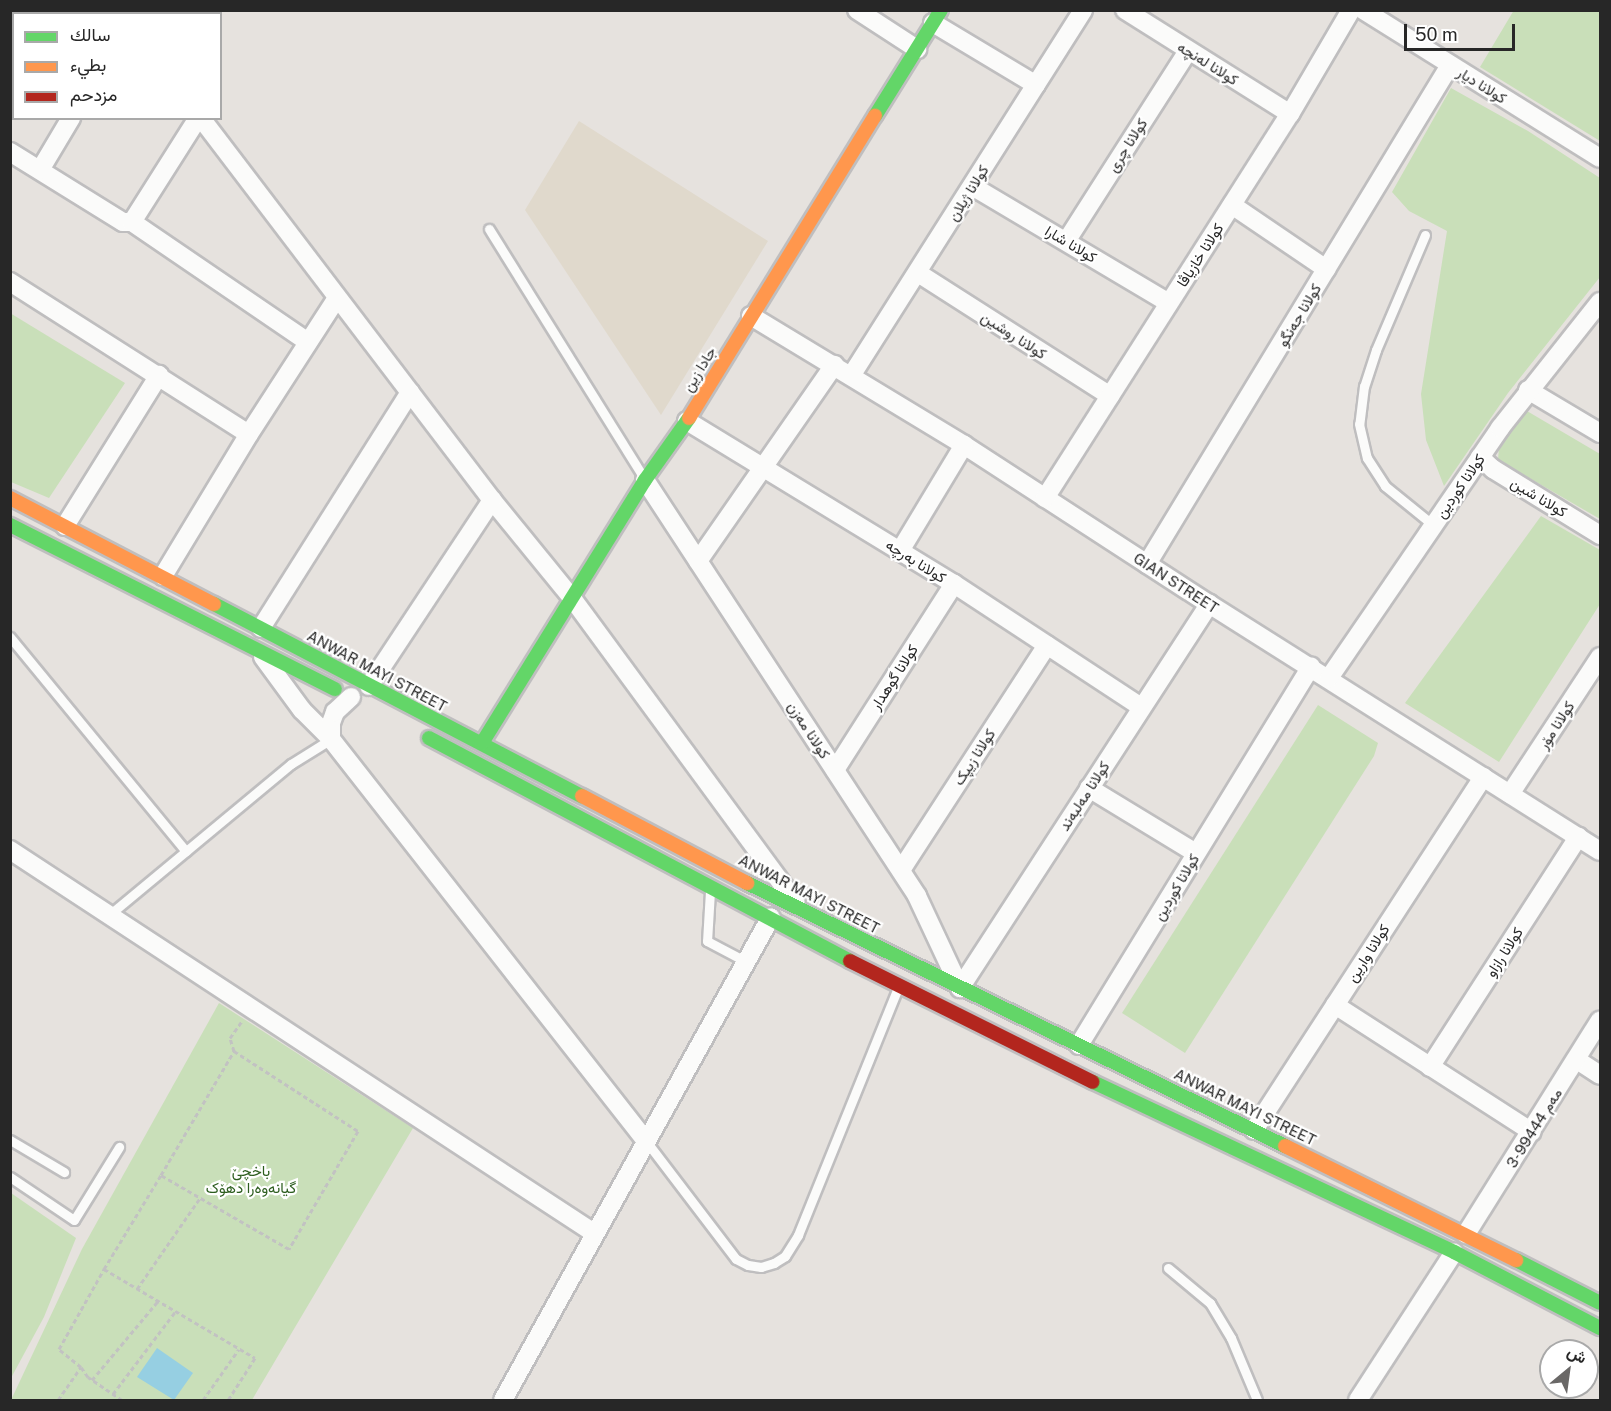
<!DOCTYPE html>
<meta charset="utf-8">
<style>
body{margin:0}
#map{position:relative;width:1611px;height:1411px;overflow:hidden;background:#e6e2de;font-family:"Public Sans",Vazirmatn,sans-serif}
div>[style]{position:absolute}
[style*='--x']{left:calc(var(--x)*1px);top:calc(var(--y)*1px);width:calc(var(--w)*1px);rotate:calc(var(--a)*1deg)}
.education>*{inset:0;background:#e0d9cc}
.green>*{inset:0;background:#c9dfb9}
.water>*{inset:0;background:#96cfe2}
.path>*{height:3px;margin-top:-1.5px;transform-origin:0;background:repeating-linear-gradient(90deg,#c2c2c2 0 4.5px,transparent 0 7.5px)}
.roads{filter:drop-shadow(2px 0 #bfbebf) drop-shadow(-2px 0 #bfbebf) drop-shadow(0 2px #bfbebf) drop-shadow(0 -2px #bfbebf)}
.lane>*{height:9px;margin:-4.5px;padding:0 4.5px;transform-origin:4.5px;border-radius:4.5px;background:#fbfbfa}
.street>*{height:18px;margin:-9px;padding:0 9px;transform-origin:9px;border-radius:9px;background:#fbfbfa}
.fast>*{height:14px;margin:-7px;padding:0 7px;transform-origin:7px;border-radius:7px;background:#63d668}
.slow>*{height:14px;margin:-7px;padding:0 7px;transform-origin:7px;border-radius:7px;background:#ff974d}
.jam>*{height:14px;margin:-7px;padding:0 7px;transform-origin:7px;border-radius:7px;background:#b3261e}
span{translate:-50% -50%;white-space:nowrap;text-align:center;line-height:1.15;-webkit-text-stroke:4.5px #fff;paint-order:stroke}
.street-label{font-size:15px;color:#272727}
.park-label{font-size:15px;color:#2c5d1e}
.frame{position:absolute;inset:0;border:12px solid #272727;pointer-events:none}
.legend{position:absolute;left:12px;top:12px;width:210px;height:108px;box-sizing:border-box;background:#fff;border:2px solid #a9a9a9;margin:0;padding:8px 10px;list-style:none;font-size:18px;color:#272727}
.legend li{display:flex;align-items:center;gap:12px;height:30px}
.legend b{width:30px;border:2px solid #a9a9a9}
.north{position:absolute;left:1539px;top:1339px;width:60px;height:60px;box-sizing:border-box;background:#fff;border:2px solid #a9a9a9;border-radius:50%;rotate:29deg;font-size:16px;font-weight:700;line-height:24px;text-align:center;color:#272727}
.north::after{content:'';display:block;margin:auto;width:21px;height:27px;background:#6a6867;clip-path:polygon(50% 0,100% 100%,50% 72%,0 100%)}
.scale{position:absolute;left:1404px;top:24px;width:111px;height:27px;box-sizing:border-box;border:3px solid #272727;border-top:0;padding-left:8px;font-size:18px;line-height:21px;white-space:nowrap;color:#272727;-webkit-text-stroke:4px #fff;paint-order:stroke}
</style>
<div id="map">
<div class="education">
<i style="clip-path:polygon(579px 121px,768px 241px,661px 415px,525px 210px)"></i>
</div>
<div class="green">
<i style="clip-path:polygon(1514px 10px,1600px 11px,1600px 141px,1480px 67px)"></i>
<i style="clip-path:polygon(1451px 88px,1528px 131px,1600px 178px,1600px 277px,1508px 393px,1444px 486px,1426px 440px,1421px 394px,1447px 231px,1409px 211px,1392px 192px)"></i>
<i style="clip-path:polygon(10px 313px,125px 383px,49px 498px,11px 482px)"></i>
<i style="clip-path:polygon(1522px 408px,1600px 454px,1600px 519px,1498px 460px,1499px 447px)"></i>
<i style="clip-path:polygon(1541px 516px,1600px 550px,1600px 604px,1499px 762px,1405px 703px)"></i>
<i style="clip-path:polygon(1318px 705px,1378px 743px,1374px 756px,1185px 1053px,1122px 1013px)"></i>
<i style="clip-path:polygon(219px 1003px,413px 1128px,252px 1400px,11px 1400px,82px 1249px)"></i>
<i style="clip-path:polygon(11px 1193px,76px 1238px,44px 1317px,11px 1378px)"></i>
</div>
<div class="water">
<i style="clip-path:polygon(157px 1348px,193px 1373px,174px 1400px,137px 1377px)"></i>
</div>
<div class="path">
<i style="--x:234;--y:1051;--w:148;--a:32.8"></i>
<i style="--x:358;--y:1131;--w:137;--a:120.3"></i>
<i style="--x:289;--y:1249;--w:148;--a:-150"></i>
<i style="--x:161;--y:1175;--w:144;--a:-59.5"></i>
<i style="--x:234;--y:1051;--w:14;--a:-107"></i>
<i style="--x:230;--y:1038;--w:21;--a:-55"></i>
<i style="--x:104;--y:1269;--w:110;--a:-58.8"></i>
<i style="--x:137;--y:1289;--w:111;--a:-55.3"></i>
<i style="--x:92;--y:1380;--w:103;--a:-50.1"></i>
<i style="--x:113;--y:1394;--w:103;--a:-52.9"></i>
<i style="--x:58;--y:1400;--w:40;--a:-55.1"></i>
<i style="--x:122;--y:1400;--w:41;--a:-145.9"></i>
<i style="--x:88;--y:1377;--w:12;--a:-125"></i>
<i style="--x:81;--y:1367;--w:28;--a:-141"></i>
<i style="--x:59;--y:1349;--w:92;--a:-60.6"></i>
<i style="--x:104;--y:1269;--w:175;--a:30.5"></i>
<i style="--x:255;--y:1358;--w:50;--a:122.7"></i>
<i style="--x:203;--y:1400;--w:62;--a:-54.8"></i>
</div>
<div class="roads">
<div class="lane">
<i style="--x:489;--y:229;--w:293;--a:58.1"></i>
<i style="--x:1425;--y:235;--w:125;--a:113.1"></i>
<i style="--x:1376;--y:350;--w:38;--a:108"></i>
<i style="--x:1364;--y:386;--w:38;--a:97"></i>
<i style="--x:1359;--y:424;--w:35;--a:77"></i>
<i style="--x:1367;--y:458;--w:33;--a:57"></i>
<i style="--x:1385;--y:486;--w:62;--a:39.1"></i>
<i style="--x:10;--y:637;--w:277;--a:50.6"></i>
<i style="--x:710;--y:891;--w:50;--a:93.4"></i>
<i style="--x:707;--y:941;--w:45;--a:27.7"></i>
<i style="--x:109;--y:915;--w:236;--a:-39.7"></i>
<i style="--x:291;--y:764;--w:47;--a:-32"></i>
<i style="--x:10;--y:1140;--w:63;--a:30.7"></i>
<i style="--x:646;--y:1141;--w:148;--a:52.7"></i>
<i style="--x:736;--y:1259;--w:13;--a:27"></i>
<i style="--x:748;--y:1265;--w:13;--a:9"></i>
<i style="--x:761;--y:1267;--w:14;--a:-17"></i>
<i style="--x:774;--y:1263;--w:13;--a:-32"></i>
<i style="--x:785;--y:1256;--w:25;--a:-58"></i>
<i style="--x:798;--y:1235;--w:266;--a:-68"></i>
<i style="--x:10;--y:1177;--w:77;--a:33.9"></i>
<i style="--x:74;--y:1220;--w:86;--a:-58.3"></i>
<i style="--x:1168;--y:1268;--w:55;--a:39.8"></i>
<i style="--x:1210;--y:1303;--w:41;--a:59"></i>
<i style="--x:1231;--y:1338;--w:67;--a:67.2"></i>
</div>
<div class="street">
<i style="--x:118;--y:10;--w:5;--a:53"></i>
<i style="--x:857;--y:10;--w:72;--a:33"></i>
<i style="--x:1125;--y:10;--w:195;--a:32.2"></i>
<i style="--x:1363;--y:10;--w:279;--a:32"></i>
<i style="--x:138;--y:14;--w:5;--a:-53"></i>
<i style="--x:10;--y:16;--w:4;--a:27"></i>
<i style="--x:933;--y:23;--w:120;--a:31"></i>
<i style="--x:201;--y:118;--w:480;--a:52.7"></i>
<i style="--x:492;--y:500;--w:127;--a:50.8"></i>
<i style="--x:572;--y:598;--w:378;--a:53.7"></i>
<i style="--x:10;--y:152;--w:133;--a:31.8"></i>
<i style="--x:123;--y:222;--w:9;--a:0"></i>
<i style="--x:132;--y:222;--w:213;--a:34.3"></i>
<i style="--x:40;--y:170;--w:61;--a:-59.2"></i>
<i style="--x:972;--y:186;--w:229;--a:30.7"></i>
<i style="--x:1232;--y:205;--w:114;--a:34.2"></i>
<i style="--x:132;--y:222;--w:123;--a:-57.6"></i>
<i style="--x:1067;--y:240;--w:224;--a:-57.4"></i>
<i style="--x:918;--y:273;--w:228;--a:32.6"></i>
<i style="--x:10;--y:282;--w:283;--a:32.5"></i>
<i style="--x:751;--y:316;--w:249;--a:31.2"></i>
<i style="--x:964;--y:445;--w:292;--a:33"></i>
<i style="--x:1209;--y:604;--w:462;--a:32.3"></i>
<i style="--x:851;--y:376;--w:433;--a:-57.6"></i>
<i style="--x:1528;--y:390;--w:84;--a:30.8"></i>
<i style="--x:687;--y:421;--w:313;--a:31.4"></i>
<i style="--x:954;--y:584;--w:224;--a:33.3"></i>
<i style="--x:1480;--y:457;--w:18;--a:43"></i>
<i style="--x:1493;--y:469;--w:126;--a:31.7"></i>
<i style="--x:645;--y:480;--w:497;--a:56.8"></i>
<i style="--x:917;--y:896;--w:102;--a:64.9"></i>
<i style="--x:1045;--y:498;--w:456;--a:-57.5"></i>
<i style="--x:1290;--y:114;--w:121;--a:-59.6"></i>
<i style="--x:65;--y:526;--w:178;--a:-58.1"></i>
<i style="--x:900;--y:551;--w:124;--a:-58.9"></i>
<i style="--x:698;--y:561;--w:239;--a:-55.2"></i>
<i style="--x:1147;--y:564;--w:584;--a:-58.73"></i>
<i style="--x:163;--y:576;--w:166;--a:-58.8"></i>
<i style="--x:249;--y:434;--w:162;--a:-57.1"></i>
<i style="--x:261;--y:628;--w:279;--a:-57.7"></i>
<i style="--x:263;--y:657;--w:66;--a:53.7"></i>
<i style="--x:302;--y:710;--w:41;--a:45"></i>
<i style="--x:331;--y:739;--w:511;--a:51.92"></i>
<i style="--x:1329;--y:678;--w:303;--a:-55.6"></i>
<i style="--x:1500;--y:428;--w:161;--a:-51.6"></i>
<i style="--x:369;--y:686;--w:223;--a:-56.5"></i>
<i style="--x:331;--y:739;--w:16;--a:-90"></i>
<i style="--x:331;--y:723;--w:12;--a:-70"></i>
<i style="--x:335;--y:712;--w:22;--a:-43"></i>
<i style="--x:835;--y:770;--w:221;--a:-57.4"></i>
<i style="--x:1089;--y:788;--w:125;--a:31.3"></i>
<i style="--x:1510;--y:794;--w:164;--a:-56.7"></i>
<i style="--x:10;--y:850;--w:698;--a:33.26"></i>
<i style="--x:901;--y:870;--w:268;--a:-57"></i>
<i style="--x:960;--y:988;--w:458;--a:-57"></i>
<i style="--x:1335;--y:1005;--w:234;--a:32.8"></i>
<i style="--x:1079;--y:1045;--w:444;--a:-58.5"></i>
<i style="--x:1577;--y:1060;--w:27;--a:33"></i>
<i style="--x:1430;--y:1067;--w:274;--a:-57.2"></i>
<i style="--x:1254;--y:1130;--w:421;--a:-57"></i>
<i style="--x:1466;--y:1234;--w:252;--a:-57.9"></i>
<i style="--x:503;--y:1400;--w:552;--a:-60.98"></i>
<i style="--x:1358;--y:1400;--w:176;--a:-57"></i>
</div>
<div class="fast">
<i style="--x:875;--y:116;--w:125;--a:-58.1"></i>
<i style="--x:10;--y:525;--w:364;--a:26.8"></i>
<i style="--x:214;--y:604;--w:415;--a:27.6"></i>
<i style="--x:429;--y:738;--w:476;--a:27.9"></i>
<i style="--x:482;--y:743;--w:309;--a:-58.2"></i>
<i style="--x:645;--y:480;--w:76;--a:-54.6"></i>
<i style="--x:747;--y:883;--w:599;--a:26.05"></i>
<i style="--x:1093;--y:1082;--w:399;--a:25.2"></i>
<i style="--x:1454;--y:1252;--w:165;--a:27.5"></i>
<i style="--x:1516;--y:1260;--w:94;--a:27.1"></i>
</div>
<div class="slow">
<i style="--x:689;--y:418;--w:355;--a:-58.4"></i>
<i style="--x:10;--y:498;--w:230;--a:27.5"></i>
<i style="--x:582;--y:796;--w:187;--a:27.8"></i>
<i style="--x:1285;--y:1146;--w:258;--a:26.3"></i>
</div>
<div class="jam">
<i style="--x:850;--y:961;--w:271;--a:26.5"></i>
</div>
</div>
<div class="street-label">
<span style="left:1208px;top:63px;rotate:32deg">کولانا لەنچە</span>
<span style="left:1482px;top:85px;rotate:32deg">کولانا دیار</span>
<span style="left:1127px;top:145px;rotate:-57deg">کولانا چری</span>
<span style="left:968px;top:193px;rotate:-58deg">کولانا ژیلان</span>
<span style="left:1071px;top:244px;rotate:31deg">کولانا شارا</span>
<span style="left:1200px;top:255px;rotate:-57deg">کولانا خازیاڤا</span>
<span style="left:1299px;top:315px;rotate:-59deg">کولانا جەنگو</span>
<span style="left:1014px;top:335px;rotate:33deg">کولانا روشین</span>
<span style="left:699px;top:369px;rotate:-58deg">جادا زین</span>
<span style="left:1460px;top:486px;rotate:-55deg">کولانا کوردین</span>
<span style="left:1539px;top:497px;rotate:31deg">کولانا شین</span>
<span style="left:916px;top:561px;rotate:32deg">کولانا بەرچە</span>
<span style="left:1176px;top:583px;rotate:33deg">GIAN STREET</span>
<span style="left:377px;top:671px;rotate:28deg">ANWAR MAYI STREET</span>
<span style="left:894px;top:677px;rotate:-57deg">کولانا گوهدار</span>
<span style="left:1556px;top:725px;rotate:-57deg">کولانا مۆر</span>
<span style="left:809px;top:730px;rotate:57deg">کولانا مەزن</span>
<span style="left:974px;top:757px;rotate:-57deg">کولانا زیپک</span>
<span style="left:1084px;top:796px;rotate:-57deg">کولانا مەلبەند</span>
<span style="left:1176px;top:887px;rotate:-59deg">کولانا کوردین</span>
<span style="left:809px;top:894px;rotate:27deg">ANWAR MAYI STREET</span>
<span style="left:1504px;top:952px;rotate:-57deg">کولانا رازاو</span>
<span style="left:1368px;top:953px;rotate:-57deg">کولانا وارین</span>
<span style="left:1245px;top:1107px;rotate:26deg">ANWAR MAYI STREET</span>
<span style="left:1534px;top:1128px;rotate:-58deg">مەم 99444-3</span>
</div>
<div class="park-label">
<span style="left:251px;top:1179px">باخچێ<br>گیانه‌وه‌را دهۆک</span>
</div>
<div class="frame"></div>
<ul class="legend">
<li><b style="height:8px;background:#63d668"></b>سالك</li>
<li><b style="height:8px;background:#ff974d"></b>بطيء</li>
<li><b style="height:8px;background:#b3261e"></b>مزدحم</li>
</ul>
<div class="north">ش</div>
<div class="scale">50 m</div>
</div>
